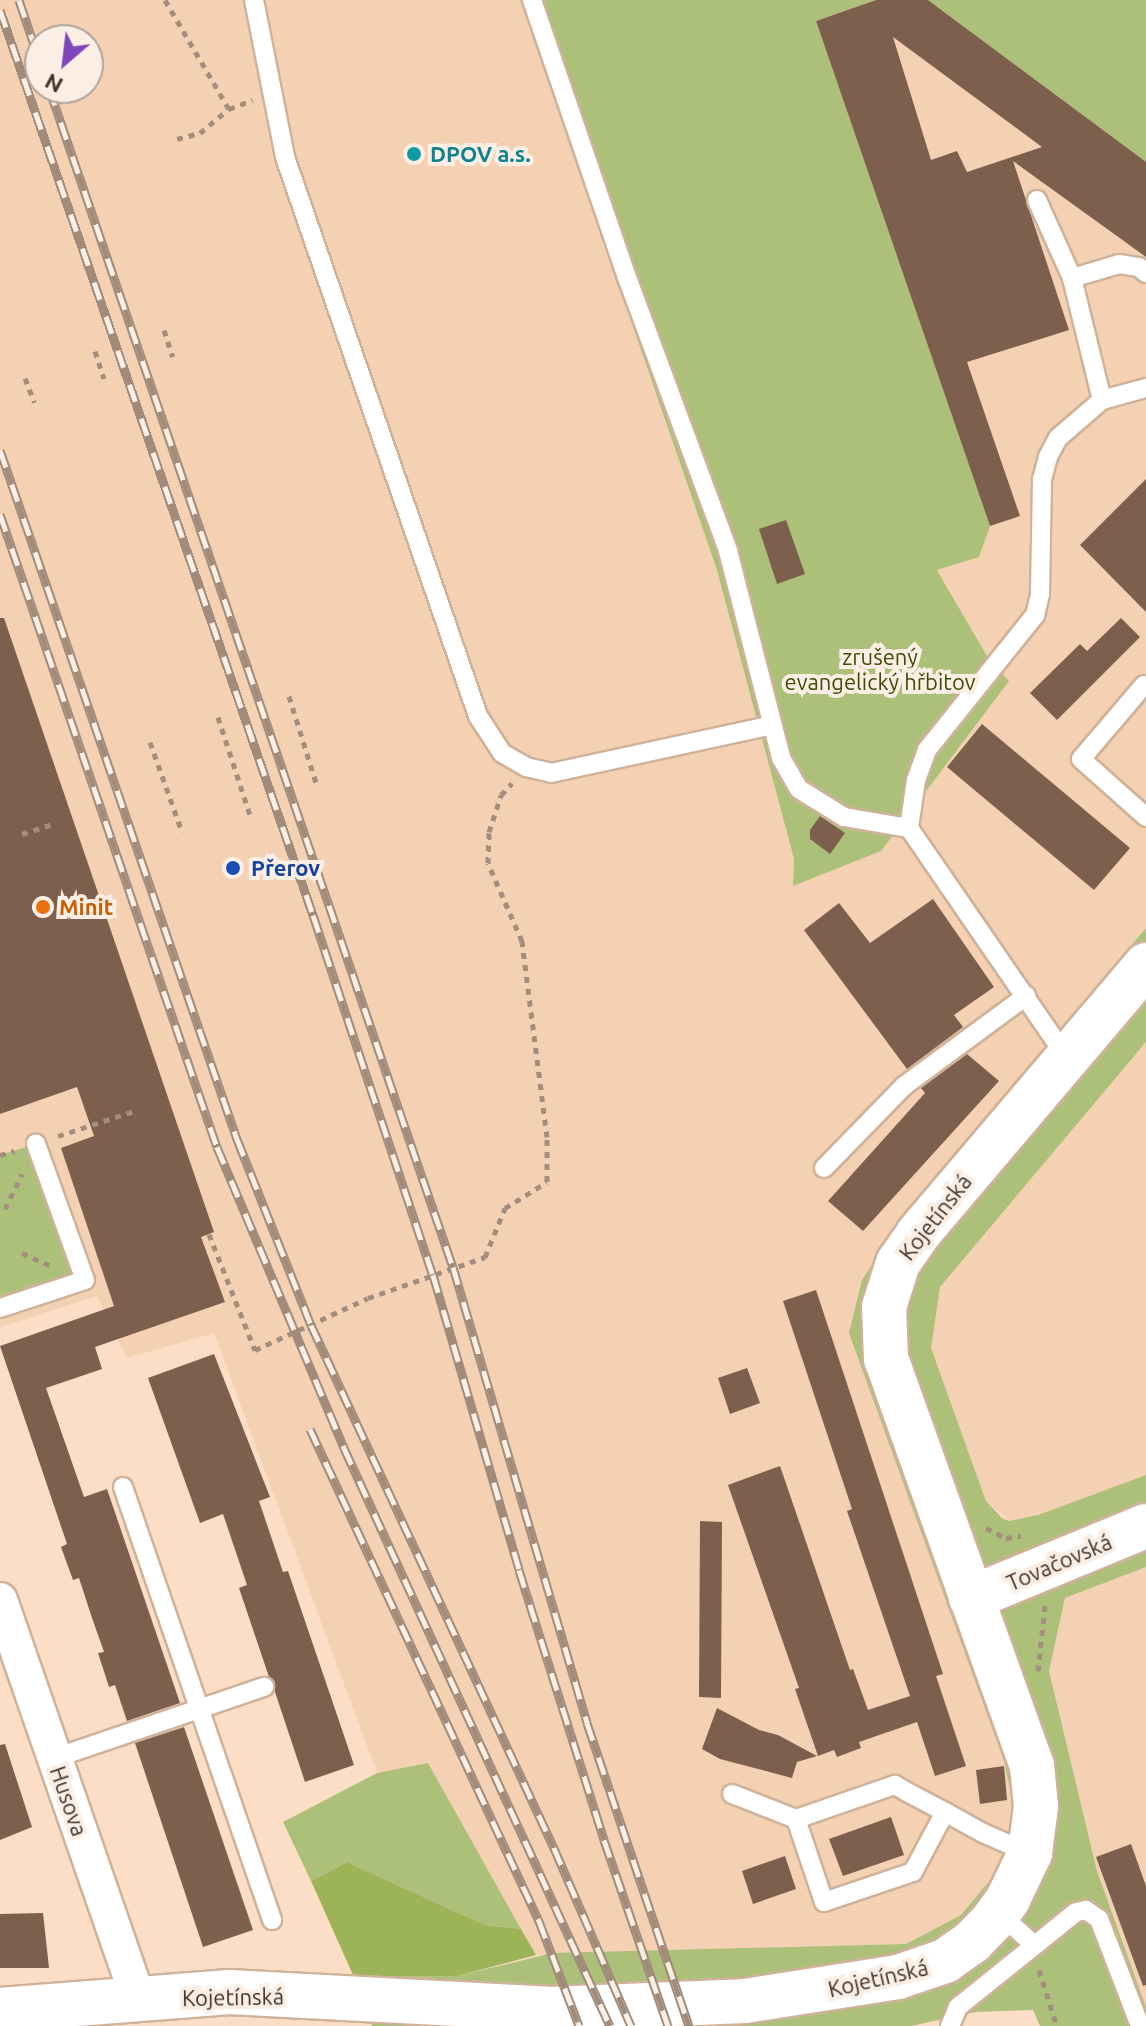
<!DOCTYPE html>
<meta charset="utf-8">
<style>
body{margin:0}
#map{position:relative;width:1146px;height:2026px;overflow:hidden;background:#fcdec6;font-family:Ubuntu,sans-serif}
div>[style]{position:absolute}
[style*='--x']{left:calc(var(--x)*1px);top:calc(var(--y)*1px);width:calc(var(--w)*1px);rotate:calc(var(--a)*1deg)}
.built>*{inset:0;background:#f5d1b3}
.green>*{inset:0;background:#acc07a}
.forest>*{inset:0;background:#9cb357}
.building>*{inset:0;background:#7d5f4e}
.path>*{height:5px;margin-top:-2.5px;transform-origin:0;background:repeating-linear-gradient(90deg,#a38e7d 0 6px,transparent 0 12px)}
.roads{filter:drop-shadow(2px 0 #cfb29a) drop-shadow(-2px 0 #cfb29a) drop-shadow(0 2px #cfb29a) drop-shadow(0 -2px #cfb29a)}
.service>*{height:18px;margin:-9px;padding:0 9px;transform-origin:9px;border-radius:9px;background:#fff}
.minor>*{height:34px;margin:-17px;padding:0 17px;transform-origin:17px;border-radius:17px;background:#fff}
.secondary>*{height:44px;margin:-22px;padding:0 22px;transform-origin:22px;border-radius:22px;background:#fff}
.rail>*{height:9px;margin-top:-4.5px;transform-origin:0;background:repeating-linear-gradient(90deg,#fbefe5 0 18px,#a18c7b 0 36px);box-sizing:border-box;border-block:2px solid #a18c7b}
.dots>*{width:22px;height:22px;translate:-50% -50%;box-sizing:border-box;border:4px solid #fbefe5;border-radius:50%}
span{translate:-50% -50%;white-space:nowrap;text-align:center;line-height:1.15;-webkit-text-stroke:8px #fbefe5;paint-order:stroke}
.culture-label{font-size:22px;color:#0d838f;font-weight:700}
.left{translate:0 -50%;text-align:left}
.park-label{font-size:22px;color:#3e4c04}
.transit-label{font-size:22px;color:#164399;font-weight:700}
.food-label{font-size:22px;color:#c56008;font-weight:700}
.street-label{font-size:22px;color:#3f332a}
.north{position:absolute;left:24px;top:24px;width:80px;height:80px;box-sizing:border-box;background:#fbefe5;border:2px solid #b0a49a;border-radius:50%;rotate:208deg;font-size:22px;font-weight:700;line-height:32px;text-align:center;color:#3f332a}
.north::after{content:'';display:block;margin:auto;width:28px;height:36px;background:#7f45bb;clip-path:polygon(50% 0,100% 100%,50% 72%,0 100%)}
</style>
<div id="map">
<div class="built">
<i style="clip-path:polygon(evenodd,0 0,520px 0,717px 570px,794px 859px,793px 885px,881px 850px,931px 780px,991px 663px,937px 569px,816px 21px,876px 0,1146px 163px,1146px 928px,907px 1209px,862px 1280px,1004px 1761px,1017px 1823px,1001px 1867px,961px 1915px,906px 1944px,536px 1955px,428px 1763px,377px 1773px,214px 1333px,127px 1358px,97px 1296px,0 1327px,0 0,40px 40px,88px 40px,88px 88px,40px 88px,40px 40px)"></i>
<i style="clip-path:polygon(1146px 1042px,1146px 1475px,1038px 1515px,1009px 1521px,986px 1501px,931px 1348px,939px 1287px)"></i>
<i style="clip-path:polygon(1146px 1567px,1146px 2007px,1097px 1871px,1049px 1671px,1065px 1598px)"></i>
</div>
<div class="green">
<i style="clip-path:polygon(520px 0,876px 0,816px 21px,990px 526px,979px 557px,937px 570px,991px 663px,1009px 681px,881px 851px,793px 886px,794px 859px,717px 570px)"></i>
<i style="clip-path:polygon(928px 0,1146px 0,1146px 163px)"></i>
<i style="clip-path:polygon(1146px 928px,1146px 1042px,940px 1287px,931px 1348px,986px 1501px,1002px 1518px,1009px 1521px,1038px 1515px,1146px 1475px,1146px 1567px,1065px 1598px,1049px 1671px,1097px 1871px,1146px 2007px,1146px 2026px,1040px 2026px,1033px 2010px,976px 2012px,911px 2026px,372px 2026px,354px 1977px,457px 1976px,552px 1953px,906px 1944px,961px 1915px,1001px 1867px,1017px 1823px,1004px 1761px,849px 1333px,862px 1280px,907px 1209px)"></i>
<i style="clip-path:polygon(36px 1144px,85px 1280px,0 1308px,0 1155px)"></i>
<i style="clip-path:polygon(428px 1763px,521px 1929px,485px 1925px,347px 1862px,311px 1881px,283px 1822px,377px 1773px)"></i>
</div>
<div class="forest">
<i style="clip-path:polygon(347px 1862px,485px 1925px,521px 1929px,536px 1955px,457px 1976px,354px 1977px,311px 1881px)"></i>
</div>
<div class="building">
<i style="clip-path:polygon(evenodd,876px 0,928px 0,1146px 162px,1146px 257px,1013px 161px,1069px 330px,967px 362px,1020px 516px,990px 526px,816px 21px,876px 0,893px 37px,1042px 147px,967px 172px,957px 151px,931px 160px,893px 37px)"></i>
<i style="clip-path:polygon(1146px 479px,1146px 612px,1080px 545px)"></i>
<i style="clip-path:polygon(786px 520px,805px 574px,777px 584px,759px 529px)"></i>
<i style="clip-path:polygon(0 618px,4px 618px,214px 1232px,201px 1237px,225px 1302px,95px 1347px,102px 1369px,46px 1388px,84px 1497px,107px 1489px,180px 1703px,127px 1721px,115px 1685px,109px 1687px,98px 1653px,104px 1652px,91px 1615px,79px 1578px,73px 1580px,61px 1547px,67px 1544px,0 1346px,114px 1306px,61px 1148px,94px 1136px,77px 1087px,0 1114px)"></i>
<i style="clip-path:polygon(1121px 618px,1140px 637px,1057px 720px,1030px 693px,1080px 644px,1087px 651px)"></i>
<i style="clip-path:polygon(982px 724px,1130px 848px,1094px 890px,947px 767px)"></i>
<i style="clip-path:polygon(820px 816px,845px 833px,830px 854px,810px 839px,810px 830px)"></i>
<i style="clip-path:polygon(933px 899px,994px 987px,954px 1015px,963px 1027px,907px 1069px,804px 930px,839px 903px,870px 943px)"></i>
<i style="clip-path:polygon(967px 1054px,999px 1081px,863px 1231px,828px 1201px,925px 1093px,921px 1088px)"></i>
<i style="clip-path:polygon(816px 1290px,943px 1674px,936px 1676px,966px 1766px,935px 1776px,917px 1722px,859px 1742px,861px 1748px,837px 1757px,834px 1750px,818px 1756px,795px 1689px,799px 1688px,728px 1485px,780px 1466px,850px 1670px,853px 1669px,868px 1710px,910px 1696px,847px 1511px,852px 1509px,783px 1301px)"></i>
<i style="clip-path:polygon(214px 1354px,270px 1497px,259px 1501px,283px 1572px,288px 1571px,354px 1765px,305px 1782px,275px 1692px,275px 1682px,269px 1677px,239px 1588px,247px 1585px,223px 1514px,200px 1523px,148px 1378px)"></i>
<i style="clip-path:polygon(747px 1368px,760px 1403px,730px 1414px,718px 1378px)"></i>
<i style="clip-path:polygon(700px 1521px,722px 1522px,721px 1698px,699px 1697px)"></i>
<i style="clip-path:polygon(717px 1708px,759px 1730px,778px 1735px,817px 1756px,797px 1762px,792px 1778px,720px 1759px,702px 1749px)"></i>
<i style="clip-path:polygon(184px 1727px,253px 1930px,203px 1947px,135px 1743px)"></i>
<i style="clip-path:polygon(5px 1744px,32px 1827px,0 1840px,0 1745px)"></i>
<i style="clip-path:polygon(1004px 1766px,1007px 1800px,980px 1804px,976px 1770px)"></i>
<i style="clip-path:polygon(891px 1817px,904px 1855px,843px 1876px,829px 1839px)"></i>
<i style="clip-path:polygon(1131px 1844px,1146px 1886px,1146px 1985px,1143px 1986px,1096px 1857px)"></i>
<i style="clip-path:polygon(785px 1856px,796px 1889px,753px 1904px,742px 1871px)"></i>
<i style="clip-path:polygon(43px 1913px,49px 1968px,0 1968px,0 1914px)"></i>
</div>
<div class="path">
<i style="--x:165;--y:0;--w:126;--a:59.6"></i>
<i style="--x:177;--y:139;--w:24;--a:-15"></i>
<i style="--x:200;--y:133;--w:38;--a:-40"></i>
<i style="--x:229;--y:109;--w:25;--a:-21"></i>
<i style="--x:164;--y:330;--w:28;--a:72"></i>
<i style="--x:95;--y:351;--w:29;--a:72"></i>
<i style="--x:25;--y:378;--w:26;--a:69"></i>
<i style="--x:289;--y:696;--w:94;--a:72.7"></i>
<i style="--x:218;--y:717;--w:103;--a:71.9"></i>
<i style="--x:150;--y:742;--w:96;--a:70.4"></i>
<i style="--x:22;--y:834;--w:35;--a:-18"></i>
<i style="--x:58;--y:1136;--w:83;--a:-18.2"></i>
<i style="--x:0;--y:1155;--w:15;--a:-16"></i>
<i style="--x:5;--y:1209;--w:39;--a:-64"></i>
<i style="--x:209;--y:1234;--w:125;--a:68.4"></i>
<i style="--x:255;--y:1350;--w:124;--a:-24.7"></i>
<i style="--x:368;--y:1298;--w:124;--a:-19.3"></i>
<i style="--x:485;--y:1257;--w:53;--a:-67.8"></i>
<i style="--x:505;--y:1208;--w:49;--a:-31.8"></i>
<i style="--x:547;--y:1182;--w:45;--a:-90"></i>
<i style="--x:547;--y:1137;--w:198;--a:-97.3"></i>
<i style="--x:522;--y:941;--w:85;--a:-113.6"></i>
<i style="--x:488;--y:863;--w:31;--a:-88"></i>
<i style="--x:489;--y:832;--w:39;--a:-72"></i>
<i style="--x:501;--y:795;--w:16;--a:-47"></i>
<i style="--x:22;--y:1253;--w:35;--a:24"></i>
<i style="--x:986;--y:1528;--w:22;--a:27"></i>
<i style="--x:1006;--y:1538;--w:15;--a:-8"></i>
<i style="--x:1038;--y:1671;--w:66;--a:-83.9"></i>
<i style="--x:1039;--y:1970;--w:59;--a:72.2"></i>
</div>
<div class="roads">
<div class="service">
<i style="--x:254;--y:0;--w:160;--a:78.8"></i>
<i style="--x:285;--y:157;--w:591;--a:70.95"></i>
<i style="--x:478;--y:716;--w:44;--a:57"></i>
<i style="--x:502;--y:753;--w:28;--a:30"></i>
<i style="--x:526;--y:767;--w:26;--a:13"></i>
<i style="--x:551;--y:773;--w:227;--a:-12.2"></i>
<i style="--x:532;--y:0;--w:296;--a:71.1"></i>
<i style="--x:628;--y:280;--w:289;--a:69.7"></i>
<i style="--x:728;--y:551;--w:214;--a:75.6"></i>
<i style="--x:781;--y:758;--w:36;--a:60"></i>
<i style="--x:799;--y:789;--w:53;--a:31.9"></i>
<i style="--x:844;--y:817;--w:66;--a:9.6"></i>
<i style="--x:1037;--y:200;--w:85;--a:65.8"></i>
<i style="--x:1072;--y:278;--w:126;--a:76.2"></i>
<i style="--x:1102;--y:400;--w:58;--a:139.2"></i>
<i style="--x:1058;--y:438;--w:21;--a:118"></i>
<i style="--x:1048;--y:457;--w:23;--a:105"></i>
<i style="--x:1042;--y:479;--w:115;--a:91"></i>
<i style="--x:1040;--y:594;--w:22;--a:103"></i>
<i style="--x:1035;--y:615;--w:173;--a:128.7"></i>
<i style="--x:927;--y:750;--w:32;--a:110"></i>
<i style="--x:916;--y:780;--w:49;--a:98.3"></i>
<i style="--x:909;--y:828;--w:279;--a:55.5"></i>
<i style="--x:1072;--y:278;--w:49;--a:-16.6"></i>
<i style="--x:1119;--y:264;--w:20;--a:9"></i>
<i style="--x:1139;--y:267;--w:9;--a:41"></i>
<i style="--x:1102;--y:400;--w:46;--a:-15.3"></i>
<i style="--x:1144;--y:685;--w:97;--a:130.4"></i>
<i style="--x:1081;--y:759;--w:87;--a:41.7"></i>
<i style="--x:824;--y:1168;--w:115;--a:-45.7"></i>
<i style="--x:904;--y:1086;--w:152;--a:-36.4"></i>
<i style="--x:0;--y:1308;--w:89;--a:-18.2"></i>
<i style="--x:85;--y:1280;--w:145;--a:-109.8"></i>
<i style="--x:123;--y:1487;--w:458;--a:71"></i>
<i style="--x:55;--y:1758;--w:221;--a:-18.8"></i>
<i style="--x:732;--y:1794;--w:69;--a:21.3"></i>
<i style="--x:945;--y:1812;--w:68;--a:118.1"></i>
<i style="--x:913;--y:1872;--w:94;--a:161.4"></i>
<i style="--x:824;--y:1902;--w:88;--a:-108.6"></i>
<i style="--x:796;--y:1819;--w:105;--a:-19"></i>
<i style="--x:895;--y:1785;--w:14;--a:30"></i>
<i style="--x:907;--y:1792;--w:43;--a:27.8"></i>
<i style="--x:945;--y:1812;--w:43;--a:28.9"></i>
<i style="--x:983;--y:1833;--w:50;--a:23.5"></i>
<i style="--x:999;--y:1913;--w:47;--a:42.4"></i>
<i style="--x:950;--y:2026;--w:21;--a:-67"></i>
<i style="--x:958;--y:2007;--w:151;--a:-38.8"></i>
<i style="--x:1076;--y:1912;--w:10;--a:-11"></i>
<i style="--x:1086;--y:1910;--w:16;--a:35"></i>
<i style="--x:1099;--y:1919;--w:115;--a:69"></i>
</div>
<div class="minor">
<i style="--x:0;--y:1600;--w:424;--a:70.9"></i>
</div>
<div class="secondary">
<i style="--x:971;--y:1598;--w:189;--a:-22.4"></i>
<i style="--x:0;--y:2010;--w:230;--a:-4.5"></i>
<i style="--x:229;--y:1992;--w:320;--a:3"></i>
<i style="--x:549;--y:2009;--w:196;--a:-2.3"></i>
<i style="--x:745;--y:2001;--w:155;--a:-8.9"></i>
<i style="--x:898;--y:1977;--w:50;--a:-18.8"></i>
<i style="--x:945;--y:1961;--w:33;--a:-35"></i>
<i style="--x:972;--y:1942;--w:30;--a:-46"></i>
<i style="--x:993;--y:1920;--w:26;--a:-54"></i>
<i style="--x:1008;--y:1899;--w:51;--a:-64.4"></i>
<i style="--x:1030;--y:1853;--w:47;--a:-82.7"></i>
<i style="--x:1036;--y:1806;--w:40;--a:-95.7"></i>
<i style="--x:1032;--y:1766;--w:432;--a:-109.7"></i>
<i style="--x:886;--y:1359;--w:52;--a:-92.2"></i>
<i style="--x:884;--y:1307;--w:46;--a:-72.3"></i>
<i style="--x:898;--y:1263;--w:35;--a:-55"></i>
<i style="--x:918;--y:1234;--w:353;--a:-49.7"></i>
</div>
</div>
<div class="rail">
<i style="--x:19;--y:0;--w:65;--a:71.3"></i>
<i style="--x:0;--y:10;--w:958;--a:70.92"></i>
<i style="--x:313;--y:915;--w:379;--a:71.6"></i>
<i style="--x:433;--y:1275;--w:307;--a:73.7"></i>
<i style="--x:519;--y:1570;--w:283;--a:72.5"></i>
<i style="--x:604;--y:1840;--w:197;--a:71"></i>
<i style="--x:49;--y:88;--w:1246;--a:71.09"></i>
<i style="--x:453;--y:1267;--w:475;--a:73.6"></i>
<i style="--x:587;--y:1723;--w:320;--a:71.4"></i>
<i style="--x:0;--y:450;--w:729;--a:71.02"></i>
<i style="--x:237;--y:1139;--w:200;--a:68.3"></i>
<i style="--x:311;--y:1325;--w:577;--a:65.08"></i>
<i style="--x:554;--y:1848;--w:194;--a:66.6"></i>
<i style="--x:0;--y:514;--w:669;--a:71.08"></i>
<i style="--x:217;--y:1147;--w:327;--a:67.1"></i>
<i style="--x:344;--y:1448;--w:636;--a:65.29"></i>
<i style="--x:310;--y:1429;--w:543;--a:65.04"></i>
<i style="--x:539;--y:1921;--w:112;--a:69.1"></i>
</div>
<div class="dots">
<i style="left:414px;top:154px;background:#0f9aa8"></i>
<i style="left:233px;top:868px;background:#1a4fb4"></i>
<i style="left:43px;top:907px;background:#e8710a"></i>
</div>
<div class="culture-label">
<span class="left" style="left:430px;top:154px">DPOV a.s.</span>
</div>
<div class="park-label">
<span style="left:880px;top:669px">zrušený<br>evangelický hřbitov</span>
</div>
<div class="transit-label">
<span class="left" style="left:251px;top:868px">Přerov</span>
</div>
<div class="food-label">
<span class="left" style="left:59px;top:907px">Minit</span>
</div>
<div class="street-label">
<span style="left:935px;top:1217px;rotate:-52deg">Kojetínská</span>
<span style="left:1059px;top:1562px;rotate:-23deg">Tovačovská</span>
<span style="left:69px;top:1801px;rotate:71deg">Husova</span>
<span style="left:878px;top:1978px;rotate:-13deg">Kojetínská</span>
<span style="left:233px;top:1997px;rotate:-1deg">Kojetínská</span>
</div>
<div class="north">N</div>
</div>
